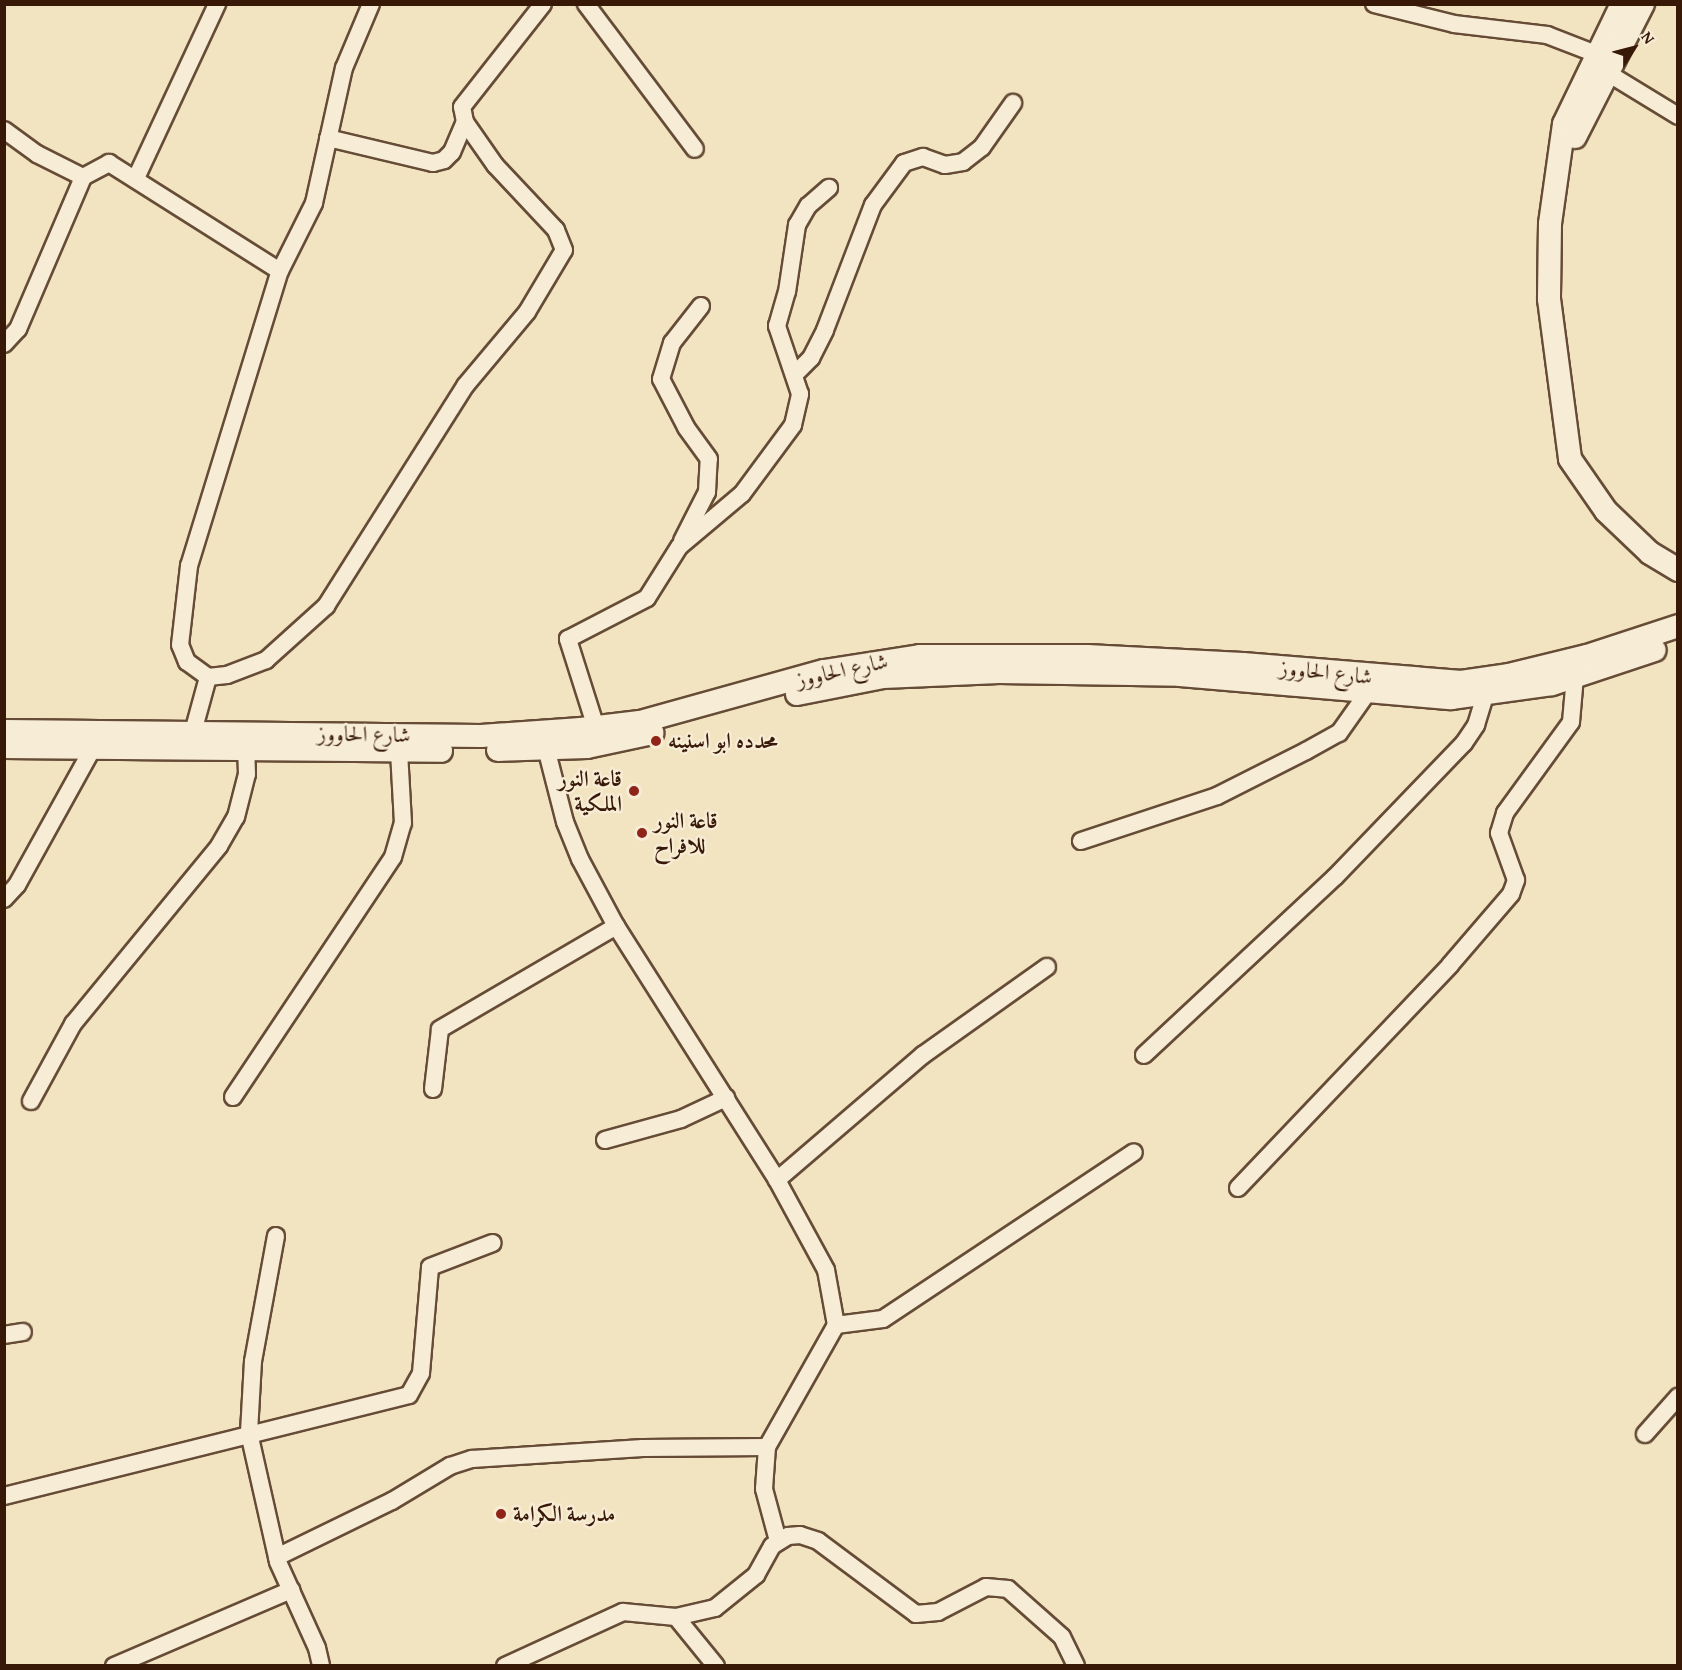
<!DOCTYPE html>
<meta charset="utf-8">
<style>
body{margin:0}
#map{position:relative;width:1682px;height:1670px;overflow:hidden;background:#f2e3c1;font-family:"Gentium Book Plus",Amiri,serif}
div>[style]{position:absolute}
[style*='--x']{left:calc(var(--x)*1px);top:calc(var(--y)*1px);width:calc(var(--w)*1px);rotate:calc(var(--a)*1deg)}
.roads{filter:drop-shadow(2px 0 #664c36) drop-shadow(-2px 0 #664c36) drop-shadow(0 2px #664c36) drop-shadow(0 -2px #664c36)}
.minor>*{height:16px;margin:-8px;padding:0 8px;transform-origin:8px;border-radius:8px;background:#f7edd7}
.secondary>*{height:22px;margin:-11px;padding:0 11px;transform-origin:11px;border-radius:11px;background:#f7edd7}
.dots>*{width:16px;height:16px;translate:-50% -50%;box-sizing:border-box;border:3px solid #f7edd7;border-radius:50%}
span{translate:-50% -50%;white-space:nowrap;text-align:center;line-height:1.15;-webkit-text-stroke:4.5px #f7edd7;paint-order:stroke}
.street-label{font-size:22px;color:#381907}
.poi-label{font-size:22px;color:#381907;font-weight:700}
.left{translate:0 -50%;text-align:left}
.right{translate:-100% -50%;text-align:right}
.frame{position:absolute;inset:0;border:6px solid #381907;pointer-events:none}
.north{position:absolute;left:1604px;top:18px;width:60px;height:60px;-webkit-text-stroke:4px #f7edd7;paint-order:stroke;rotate:54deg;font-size:16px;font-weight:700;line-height:24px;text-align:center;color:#381907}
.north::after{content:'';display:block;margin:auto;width:21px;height:27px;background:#381907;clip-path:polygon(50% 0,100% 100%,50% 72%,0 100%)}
</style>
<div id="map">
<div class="roads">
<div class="minor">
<i style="--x:586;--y:4;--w:181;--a:53.1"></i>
<i style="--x:1374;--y:4;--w:82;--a:14"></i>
<i style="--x:1454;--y:24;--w:94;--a:6.7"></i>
<i style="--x:1547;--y:35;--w:53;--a:21.2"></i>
<i style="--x:1606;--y:72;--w:84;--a:31.4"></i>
<i style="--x:4;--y:130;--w:41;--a:36"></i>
<i style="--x:37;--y:154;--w:51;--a:26.6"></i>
<i style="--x:83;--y:177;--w:30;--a:-28"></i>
<i style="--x:109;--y:163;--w:202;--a:32.3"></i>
<i style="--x:328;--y:138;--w:108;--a:13.4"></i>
<i style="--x:433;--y:163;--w:11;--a:-15"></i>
<i style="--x:444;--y:160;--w:11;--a:-45"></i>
<i style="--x:452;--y:152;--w:33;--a:-67"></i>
<i style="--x:136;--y:178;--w:192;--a:-65"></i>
<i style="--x:4;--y:344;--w:21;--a:-47"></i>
<i style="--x:18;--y:329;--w:165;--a:-66.8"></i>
<i style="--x:795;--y:374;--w:23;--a:-45"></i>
<i style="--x:811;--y:358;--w:31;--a:-63"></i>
<i style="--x:825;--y:330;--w:134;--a:-69"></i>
<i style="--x:873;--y:205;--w:52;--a:-53.6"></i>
<i style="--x:904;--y:163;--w:20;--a:-18"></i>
<i style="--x:923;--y:157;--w:23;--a:20"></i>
<i style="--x:945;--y:165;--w:18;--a:-9"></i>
<i style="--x:963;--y:162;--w:24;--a:-38"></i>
<i style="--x:982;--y:147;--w:54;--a:-54.8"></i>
<i style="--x:682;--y:541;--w:55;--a:-63"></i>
<i style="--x:707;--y:492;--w:33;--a:-87"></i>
<i style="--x:709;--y:459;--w:39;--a:-126"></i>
<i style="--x:686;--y:427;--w:54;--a:-117.5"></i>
<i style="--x:661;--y:379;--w:38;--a:-73"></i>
<i style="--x:672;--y:343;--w:47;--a:-51.9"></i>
<i style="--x:208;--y:677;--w:26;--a:-144"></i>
<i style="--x:187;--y:662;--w:18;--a:-112"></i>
<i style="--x:180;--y:645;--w:80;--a:-83.5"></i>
<i style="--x:189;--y:566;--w:309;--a:-72.9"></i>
<i style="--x:280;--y:271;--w:76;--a:-63.4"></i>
<i style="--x:314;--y:203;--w:138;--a:-77.5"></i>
<i style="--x:344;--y:68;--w:69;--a:-67.1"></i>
<i style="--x:193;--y:732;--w:57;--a:-74.7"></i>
<i style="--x:208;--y:677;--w:19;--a:-6"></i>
<i style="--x:227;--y:675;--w:42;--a:-21"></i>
<i style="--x:266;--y:660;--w:81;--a:-42"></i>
<i style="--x:326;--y:606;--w:260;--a:-57.7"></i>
<i style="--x:465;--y:386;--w:97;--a:-50"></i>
<i style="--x:527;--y:312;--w:72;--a:-59.2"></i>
<i style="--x:564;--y:250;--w:22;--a:-112"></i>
<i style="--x:556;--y:230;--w:89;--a:-133.2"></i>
<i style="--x:495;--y:165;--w:52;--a:-124.9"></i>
<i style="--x:465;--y:122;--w:15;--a:-101"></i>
<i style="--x:462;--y:107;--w:131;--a:-51.8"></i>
<i style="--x:599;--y:737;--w:103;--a:-107.6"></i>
<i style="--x:568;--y:639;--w:89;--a:-27.4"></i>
<i style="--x:647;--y:598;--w:60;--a:-57.9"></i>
<i style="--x:679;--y:547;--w:82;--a:-40.1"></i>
<i style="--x:742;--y:494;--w:86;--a:-53.5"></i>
<i style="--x:793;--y:425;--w:32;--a:-77"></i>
<i style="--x:800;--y:394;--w:72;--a:-108.7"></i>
<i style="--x:777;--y:326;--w:35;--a:-74"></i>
<i style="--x:787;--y:292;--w:68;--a:-81.5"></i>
<i style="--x:797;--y:225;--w:22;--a:-60"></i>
<i style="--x:808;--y:206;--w:28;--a:-41"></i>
<i style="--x:546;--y:748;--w:76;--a:75.6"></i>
<i style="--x:565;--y:822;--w:40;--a:68"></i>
<i style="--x:580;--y:859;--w:76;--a:61.8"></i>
<i style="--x:616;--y:926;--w:301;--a:57.6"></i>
<i style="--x:777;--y:1180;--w:102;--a:61.4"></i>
<i style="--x:826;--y:1270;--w:56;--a:79.7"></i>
<i style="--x:836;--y:1325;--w:140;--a:119.5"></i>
<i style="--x:767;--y:1447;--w:42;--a:94.1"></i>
<i style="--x:764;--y:1489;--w:54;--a:74.9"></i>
<i style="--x:1081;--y:841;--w:143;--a:-18.3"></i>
<i style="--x:1217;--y:796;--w:100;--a:-26.8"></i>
<i style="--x:1306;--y:751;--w:38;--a:-29"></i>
<i style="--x:1339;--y:733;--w:50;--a:-54.7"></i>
<i style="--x:4;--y:899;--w:19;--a:-47"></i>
<i style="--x:17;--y:885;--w:157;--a:-61"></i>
<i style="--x:1144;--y:1055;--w:261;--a:-43"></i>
<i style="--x:1335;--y:877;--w:186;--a:-46.1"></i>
<i style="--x:1464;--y:743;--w:22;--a:-56"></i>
<i style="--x:1476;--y:725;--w:31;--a:-73"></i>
<i style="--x:433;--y:1089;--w:60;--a:-83.3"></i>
<i style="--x:440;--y:1029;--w:204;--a:-30.3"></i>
<i style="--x:233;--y:1097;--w:288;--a:-56.3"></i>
<i style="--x:393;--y:857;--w:35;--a:-74"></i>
<i style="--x:403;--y:823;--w:72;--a:-93.2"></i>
<i style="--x:31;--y:1101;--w:88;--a:-61.4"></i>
<i style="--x:73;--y:1024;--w:230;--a:-50.6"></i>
<i style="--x:219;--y:846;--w:34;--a:-60"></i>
<i style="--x:236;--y:817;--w:44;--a:-75.7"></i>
<i style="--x:247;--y:774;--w:24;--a:-92"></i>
<i style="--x:605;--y:1140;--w:79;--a:-15.4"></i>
<i style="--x:681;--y:1119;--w:50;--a:-25"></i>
<i style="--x:777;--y:1180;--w:192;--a:-40.6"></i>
<i style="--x:923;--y:1055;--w:152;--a:-35.4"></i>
<i style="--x:1238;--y:1188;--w:308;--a:-46.4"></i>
<i style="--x:1450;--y:965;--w:94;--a:-49.3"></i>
<i style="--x:1511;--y:894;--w:15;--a:-70"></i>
<i style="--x:1516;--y:880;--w:50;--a:-109.9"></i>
<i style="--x:1499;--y:833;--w:21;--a:-73"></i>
<i style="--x:1505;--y:813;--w:112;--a:-54"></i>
<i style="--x:1571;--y:722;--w:46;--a:-85"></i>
<i style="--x:276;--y:1236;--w:127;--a:100.4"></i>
<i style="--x:253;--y:1361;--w:72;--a:93.2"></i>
<i style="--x:249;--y:1433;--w:132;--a:77.3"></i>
<i style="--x:278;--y:1562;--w:94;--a:65.6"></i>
<i style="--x:317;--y:1648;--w:18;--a:77"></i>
<i style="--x:836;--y:1325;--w:47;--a:-7.3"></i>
<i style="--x:883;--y:1319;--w:301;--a:-33.6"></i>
<i style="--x:4;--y:1335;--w:19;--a:-9"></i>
<i style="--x:1645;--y:1434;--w:50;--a:-48.3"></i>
<i style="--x:4;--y:1496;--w:417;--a:-14"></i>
<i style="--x:409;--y:1395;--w:25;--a:-61"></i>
<i style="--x:421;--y:1373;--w:106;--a:-85.1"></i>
<i style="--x:430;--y:1267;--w:67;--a:-20.9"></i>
<i style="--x:277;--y:1557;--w:128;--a:-26"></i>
<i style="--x:392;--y:1501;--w:68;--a:-31.1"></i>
<i style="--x:450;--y:1466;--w:23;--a:-18"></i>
<i style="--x:472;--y:1459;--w:171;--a:-3.7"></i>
<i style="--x:643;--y:1448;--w:124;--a:-0.5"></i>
<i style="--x:676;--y:1617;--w:63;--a:50.8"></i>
<i style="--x:114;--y:1666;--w:193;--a:-23.2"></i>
<i style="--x:505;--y:1666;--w:130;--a:-24.6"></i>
<i style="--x:623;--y:1612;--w:53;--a:5.4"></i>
<i style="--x:676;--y:1617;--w:40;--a:-13"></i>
<i style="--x:715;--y:1608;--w:53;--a:-38.8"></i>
<i style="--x:756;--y:1575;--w:33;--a:-61"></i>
<i style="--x:772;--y:1546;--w:19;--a:-32"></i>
<i style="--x:788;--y:1536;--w:12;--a:-5"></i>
<i style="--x:800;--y:1535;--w:19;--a:18"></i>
<i style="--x:818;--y:1541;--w:122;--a:36.7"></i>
<i style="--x:916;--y:1614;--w:22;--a:-5"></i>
<i style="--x:938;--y:1612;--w:54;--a:-27.5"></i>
<i style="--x:986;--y:1587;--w:22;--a:5"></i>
<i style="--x:1008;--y:1589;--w:72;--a:41.6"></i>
<i style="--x:1062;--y:1637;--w:32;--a:64"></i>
</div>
<div class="secondary">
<i style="--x:1622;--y:4;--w:133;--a:115.8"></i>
<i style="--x:1564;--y:124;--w:101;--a:98"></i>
<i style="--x:1550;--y:224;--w:75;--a:90.8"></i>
<i style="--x:1549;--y:299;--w:161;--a:82.5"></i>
<i style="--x:1570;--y:459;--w:63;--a:55.3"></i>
<i style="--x:1606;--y:511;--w:61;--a:43.7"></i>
<i style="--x:1650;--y:553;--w:33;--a:31"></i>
<i style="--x:1575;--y:137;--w:149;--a:-62.9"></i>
<i style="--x:797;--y:694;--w:88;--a:-11.2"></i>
<i style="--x:883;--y:677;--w:116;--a:-2.5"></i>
<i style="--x:999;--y:672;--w:181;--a:0.9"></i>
<i style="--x:1180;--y:675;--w:272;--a:4.9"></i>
<i style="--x:1451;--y:698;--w:102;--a:-7.9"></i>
<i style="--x:1552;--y:684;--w:108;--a:-18.3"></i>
<i style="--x:4;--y:731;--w:477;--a:0.6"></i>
<i style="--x:481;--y:736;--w:100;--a:-4"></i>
<i style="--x:581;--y:729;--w:59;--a:-6.8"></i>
<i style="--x:640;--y:722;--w:191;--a:-15.5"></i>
<i style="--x:824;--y:671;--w:97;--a:-8.9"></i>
<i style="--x:920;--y:656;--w:167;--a:0"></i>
<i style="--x:1087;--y:656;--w:156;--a:2.9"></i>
<i style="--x:1243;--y:664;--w:219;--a:4.7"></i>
<i style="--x:1461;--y:682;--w:49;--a:-8.3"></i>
<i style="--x:1509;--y:675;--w:80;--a:-13.7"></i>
<i style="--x:1587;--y:656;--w:96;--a:-18.2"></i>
<i style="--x:4;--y:747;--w:437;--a:0.5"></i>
<i style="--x:498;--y:750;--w:89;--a:-1.9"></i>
<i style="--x:587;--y:747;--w:67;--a:-12"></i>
</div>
</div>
<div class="dots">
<i style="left:656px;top:741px;background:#8f2418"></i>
<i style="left:634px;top:791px;background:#8f2418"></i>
<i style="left:642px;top:833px;background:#8f2418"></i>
<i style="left:501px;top:1514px;background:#8f2418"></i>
</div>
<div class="street-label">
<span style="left:842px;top:670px;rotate:-12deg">شارع الحاووز</span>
<span style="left:1326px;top:672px;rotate:6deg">شارع الحاووز</span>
<span style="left:364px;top:734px;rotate:1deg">شارع الحاووز</span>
</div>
<div class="poi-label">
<span class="left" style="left:668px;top:741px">محدده ابو اسنينه</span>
<span class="right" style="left:622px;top:791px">قاعة النور<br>الملكية</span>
<span class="left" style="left:654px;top:833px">قاعة النور<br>للافراح</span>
<span class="left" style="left:513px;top:1514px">مدرسة الكرامة</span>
</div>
<div class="frame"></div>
<div class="north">N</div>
</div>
